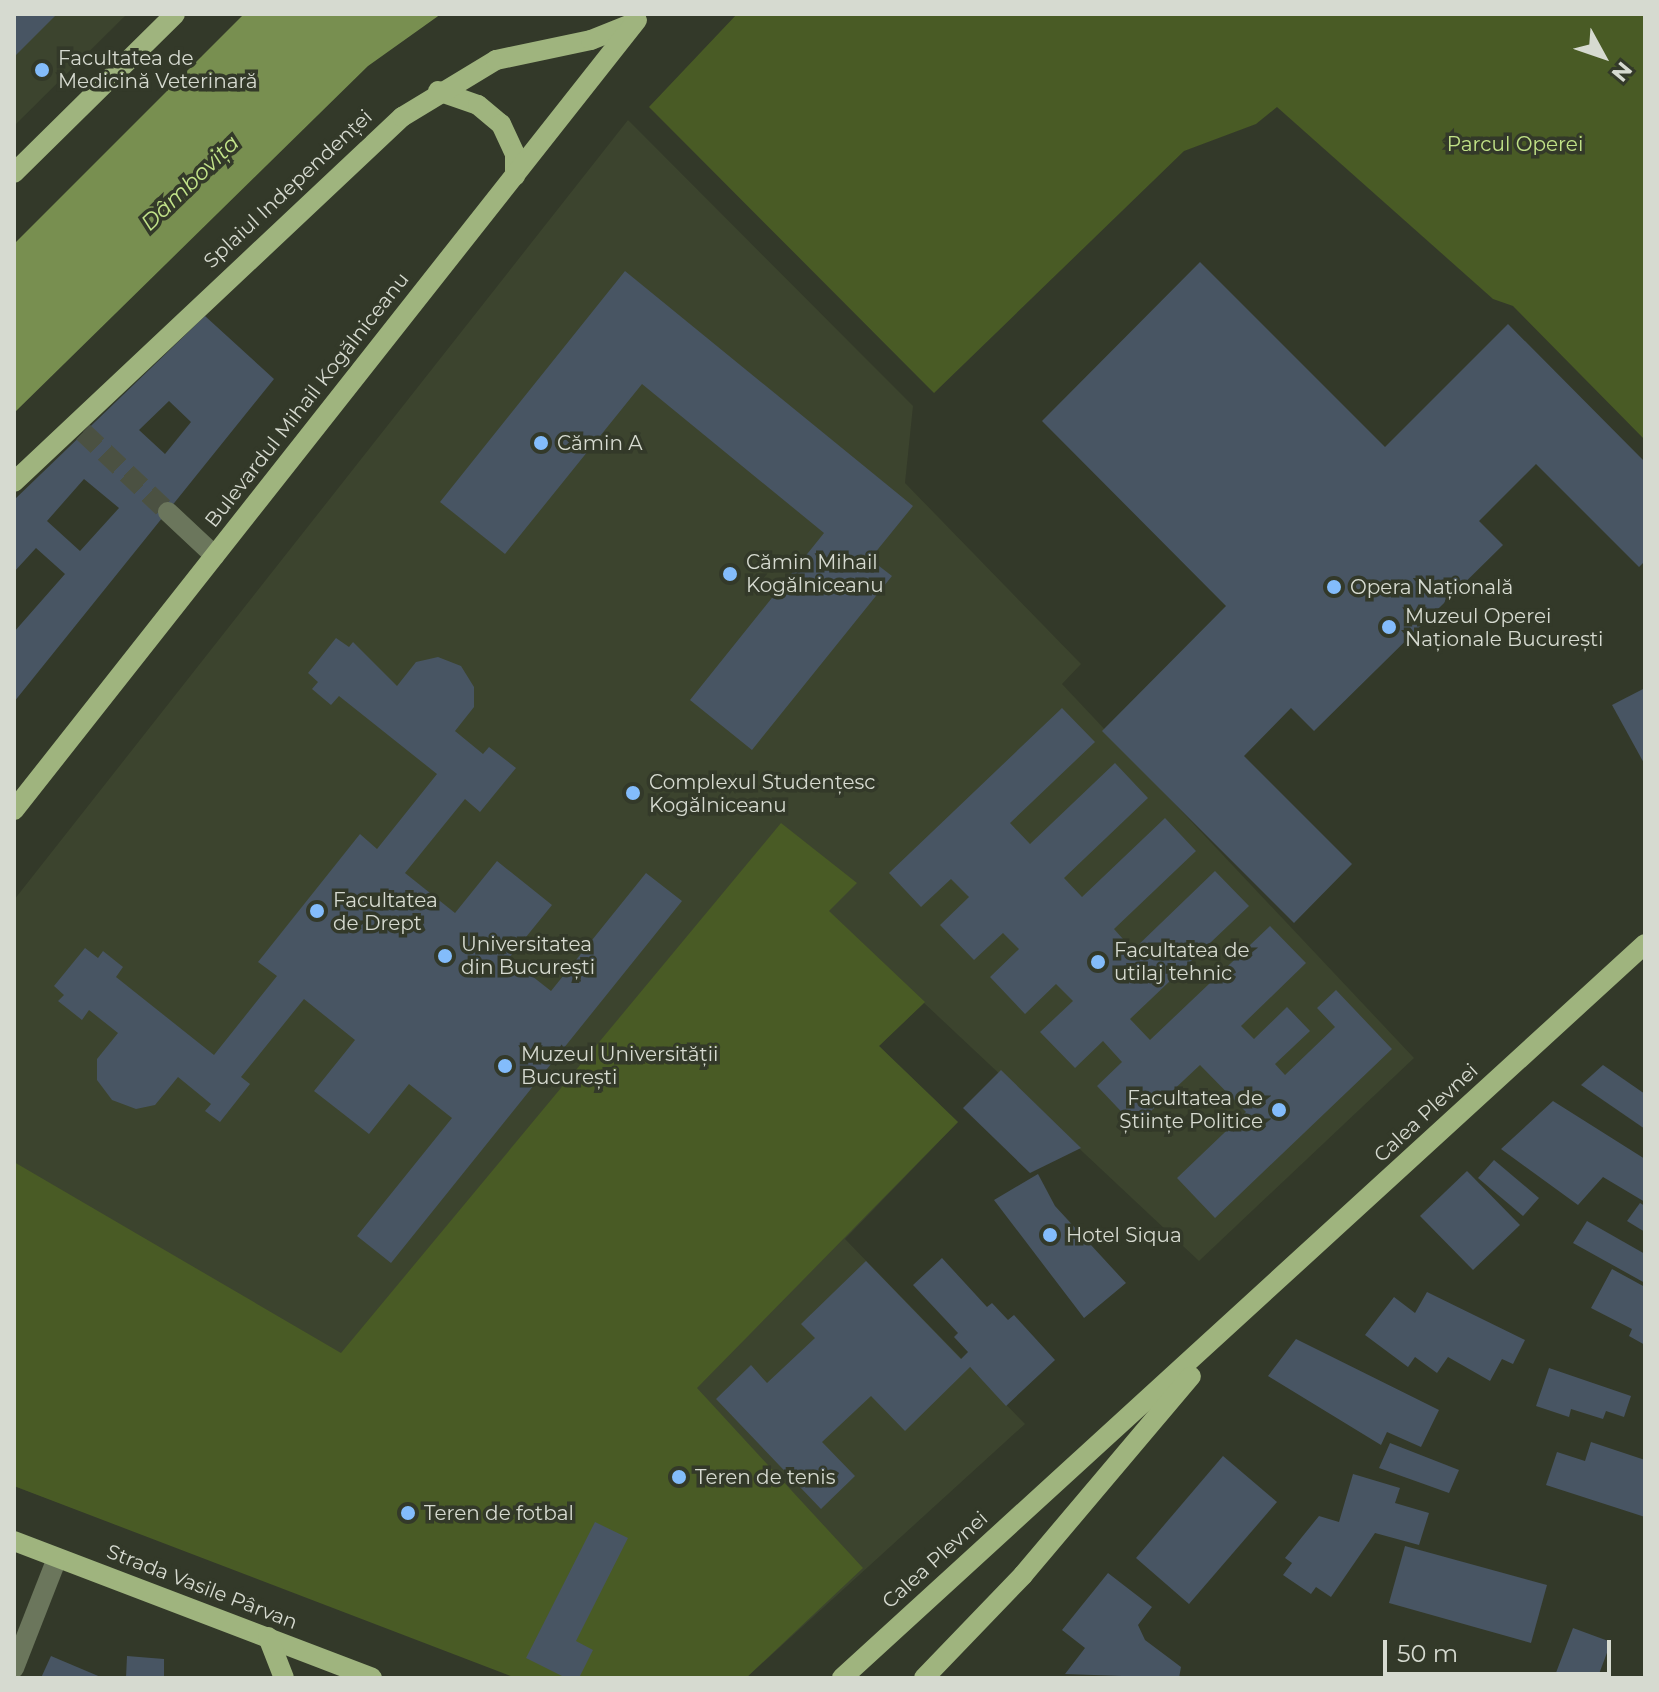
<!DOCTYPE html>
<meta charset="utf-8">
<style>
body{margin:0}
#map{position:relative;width:1659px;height:1692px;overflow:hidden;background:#333929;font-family:Montserrat,sans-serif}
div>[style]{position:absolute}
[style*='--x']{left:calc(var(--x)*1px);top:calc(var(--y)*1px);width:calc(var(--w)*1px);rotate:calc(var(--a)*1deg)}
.built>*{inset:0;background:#3c442e}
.green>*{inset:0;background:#495b25}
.water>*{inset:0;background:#788f50}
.building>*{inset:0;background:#485563}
.minor-tunnel>*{height:20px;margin-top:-10px;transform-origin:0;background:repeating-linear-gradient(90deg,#4b5142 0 20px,transparent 0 30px)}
.minor>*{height:20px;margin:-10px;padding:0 10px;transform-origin:10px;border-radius:10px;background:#6b765c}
.major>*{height:20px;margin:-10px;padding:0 10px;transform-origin:10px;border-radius:10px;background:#9fb47e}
.dots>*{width:22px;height:22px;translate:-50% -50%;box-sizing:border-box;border:4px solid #333929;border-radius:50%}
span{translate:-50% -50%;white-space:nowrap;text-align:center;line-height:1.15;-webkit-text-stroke:7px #333929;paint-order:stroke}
.poi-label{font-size:20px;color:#d6dad0}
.left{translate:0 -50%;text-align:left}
.right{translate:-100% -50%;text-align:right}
.park-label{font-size:20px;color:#c1e287}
.street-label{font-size:20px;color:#d6dad0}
.water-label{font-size:22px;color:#c3e48a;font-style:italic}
.frame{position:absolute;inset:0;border:16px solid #d6dad0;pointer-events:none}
.north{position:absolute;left:1563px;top:16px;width:80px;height:80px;-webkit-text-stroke:6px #333929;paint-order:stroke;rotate:130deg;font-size:22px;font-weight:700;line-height:32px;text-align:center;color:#d6dad0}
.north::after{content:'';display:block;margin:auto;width:28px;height:36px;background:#d6dad0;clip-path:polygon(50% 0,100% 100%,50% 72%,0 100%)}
.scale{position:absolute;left:1383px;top:1640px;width:228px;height:36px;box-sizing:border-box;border:4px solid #d6dad0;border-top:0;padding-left:10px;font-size:24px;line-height:28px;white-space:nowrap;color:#d6dad0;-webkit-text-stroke:6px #333929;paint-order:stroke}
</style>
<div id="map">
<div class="built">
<i style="clip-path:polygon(14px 14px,127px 14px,14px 126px)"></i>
<i style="clip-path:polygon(628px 120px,913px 406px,905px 483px,1081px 664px,1062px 684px,1414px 1058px,1199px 1261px,924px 1003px,879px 1046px,958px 1122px,845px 1239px,1025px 1424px,746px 1678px,486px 1663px,14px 1486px,14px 900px)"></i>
</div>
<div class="green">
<i style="clip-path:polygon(737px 14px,1645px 14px,1645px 440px,1513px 306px,1493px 299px,1277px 107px,1256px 124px,1184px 151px,934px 393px,649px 107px)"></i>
<i style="clip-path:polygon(781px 823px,857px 883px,829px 911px,925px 1002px,879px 1046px,958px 1122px,697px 1388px,863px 1568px,746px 1678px,516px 1678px,14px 1486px,14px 1162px,341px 1353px)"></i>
</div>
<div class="water">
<i style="clip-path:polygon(441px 14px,368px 66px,14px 413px,14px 244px,242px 16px)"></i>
</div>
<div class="building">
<i style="clip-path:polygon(14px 14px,55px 16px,14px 57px)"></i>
<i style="clip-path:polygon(1200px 262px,1385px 447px,1508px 324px,1645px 462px,1645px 561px,1639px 567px,1536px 464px,1479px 521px,1503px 545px,1314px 731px,1291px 708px,1244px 756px,1352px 864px,1294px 923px,1102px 731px,1226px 606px,1042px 421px)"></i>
<i style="clip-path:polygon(625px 271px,913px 506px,870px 559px,892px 576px,752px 750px,690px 700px,824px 533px,642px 384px,505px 554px,440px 502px)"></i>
<i style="clip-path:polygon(evenodd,205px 316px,274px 379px,14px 702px,14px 632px,65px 574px,36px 548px,14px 572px,14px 500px,205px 316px,169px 401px,191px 422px,165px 454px,139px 430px,169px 401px,205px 316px,84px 479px,119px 508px,80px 551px,47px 521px,84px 479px)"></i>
<i style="clip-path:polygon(336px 638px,349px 647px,353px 642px,397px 686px,416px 662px,438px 657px,461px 666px,474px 687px,474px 707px,455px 731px,483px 754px,489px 747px,516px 768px,480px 812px,465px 799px,405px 873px,455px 913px,497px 861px,552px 905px,509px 958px,551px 991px,646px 873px,682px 901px,391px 1263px,357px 1236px,452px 1118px,409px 1084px,369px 1134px,314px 1091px,355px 1040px,304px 999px,241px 1077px,250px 1084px,220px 1122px,205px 1111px,211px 1104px,178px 1077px,155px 1105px,136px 1109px,112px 1100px,97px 1080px,97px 1059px,118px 1033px,89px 1010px,82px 1020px,58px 1001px,64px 995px,54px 986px,85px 948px,98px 958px,103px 951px,123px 967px,116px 977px,214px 1055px,277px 976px,258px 962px,360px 834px,377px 849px,437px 774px,339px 696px,331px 705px,312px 689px,318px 682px,308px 673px)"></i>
<i style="clip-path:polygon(1645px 688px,1645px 765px,1612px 705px)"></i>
<i style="clip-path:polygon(1062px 708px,1095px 742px,1010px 823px,1030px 844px,1115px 763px,1148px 798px,1064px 878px,1082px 897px,1165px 818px,1196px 851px,1114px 929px,1133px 950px,1215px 871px,1249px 906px,1130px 1019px,1150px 1040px,1270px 926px,1306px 963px,1241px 1026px,1254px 1039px,1287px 1007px,1310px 1031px,1275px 1064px,1285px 1075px,1335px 1027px,1317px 1008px,1336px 990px,1392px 1049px,1215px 1218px,1177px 1178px,1246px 1112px,1200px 1065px,1135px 1126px,1097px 1086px,1122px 1062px,1103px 1041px,1075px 1068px,1040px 1032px,1073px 1001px,1056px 984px,1025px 1014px,990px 977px,1019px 949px,1003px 933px,974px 960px,940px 925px,969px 897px,951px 879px,921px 907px,889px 873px)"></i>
<i style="clip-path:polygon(1603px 1065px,1645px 1094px,1645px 1129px,1581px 1085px)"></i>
<i style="clip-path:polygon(1001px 1070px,1081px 1148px,1030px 1173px,963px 1108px)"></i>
<i style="clip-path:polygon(1553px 1101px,1645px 1159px,1645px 1202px,1603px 1177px,1578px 1205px,1501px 1149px)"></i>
<i style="clip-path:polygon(1494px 1160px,1539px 1198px,1523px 1216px,1478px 1178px)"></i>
<i style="clip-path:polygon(1467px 1171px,1520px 1225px,1473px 1270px,1420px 1216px)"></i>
<i style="clip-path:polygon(1038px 1174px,1055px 1206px,1126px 1283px,1084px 1318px,994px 1200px)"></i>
<i style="clip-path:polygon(1640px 1203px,1645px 1206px,1645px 1232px,1627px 1221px)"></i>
<i style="clip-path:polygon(1587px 1221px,1645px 1254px,1645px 1283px,1573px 1243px)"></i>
<i style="clip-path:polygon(942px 1258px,987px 1307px,992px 1303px,1008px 1320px,1014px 1315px,1055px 1360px,1006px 1406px,970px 1367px,905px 1431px,871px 1396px,822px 1442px,855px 1476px,821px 1509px,716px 1399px,751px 1365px,767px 1383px,815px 1338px,801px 1324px,866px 1261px,961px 1359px,968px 1352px,954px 1337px,958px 1333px,913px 1285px)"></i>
<i style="clip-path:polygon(1612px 1269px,1645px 1287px,1645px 1345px,1629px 1336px,1632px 1329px,1591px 1308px)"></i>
<i style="clip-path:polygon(1427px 1292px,1525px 1340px,1513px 1364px,1502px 1359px,1490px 1381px,1448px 1357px,1437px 1373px,1415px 1357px,1408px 1367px,1365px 1335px,1394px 1297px,1415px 1313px)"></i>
<i style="clip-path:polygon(1296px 1339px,1439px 1410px,1421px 1447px,1387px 1432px,1381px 1445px,1268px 1376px)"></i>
<i style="clip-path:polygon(1549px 1368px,1631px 1396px,1624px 1417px,1606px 1411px,1603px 1419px,1571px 1409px,1569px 1417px,1536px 1406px)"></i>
<i style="clip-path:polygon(1591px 1442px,1645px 1460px,1645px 1517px,1546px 1485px,1557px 1452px,1585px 1461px)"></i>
<i style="clip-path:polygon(1390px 1443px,1459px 1470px,1449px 1493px,1379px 1468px)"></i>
<i style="clip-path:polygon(1223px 1456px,1277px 1502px,1189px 1604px,1136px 1558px)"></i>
<i style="clip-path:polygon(1353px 1474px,1400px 1488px,1395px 1503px,1429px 1513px,1419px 1545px,1375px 1533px,1331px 1597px,1316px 1587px,1311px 1594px,1283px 1575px,1292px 1563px,1285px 1558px,1319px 1516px,1339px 1522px)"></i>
<i style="clip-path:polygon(595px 1522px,628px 1538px,576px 1641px,593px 1650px,579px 1678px,566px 1678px,526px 1658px)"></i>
<i style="clip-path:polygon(1405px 1546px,1547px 1585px,1531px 1643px,1389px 1603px)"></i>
<i style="clip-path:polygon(1108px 1573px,1152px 1607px,1138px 1625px,1145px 1640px,1181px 1667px,1179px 1678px,1065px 1674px,1085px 1648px,1062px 1630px)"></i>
<i style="clip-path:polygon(1573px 1628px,1611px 1642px,1599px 1674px,1609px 1678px,1554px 1678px)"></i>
<i style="clip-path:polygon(51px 1656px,103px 1678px,41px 1678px)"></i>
<i style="clip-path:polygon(127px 1656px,164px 1659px,164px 1678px,126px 1678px)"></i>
</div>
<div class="minor-tunnel">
<i style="--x:83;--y:432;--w:117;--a:43.3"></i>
</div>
<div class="minor">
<i style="--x:168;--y:512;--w:64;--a:43.1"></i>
<i style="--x:14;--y:1668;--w:118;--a:-68.6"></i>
</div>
<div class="major">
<i style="--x:438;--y:91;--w:42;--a:19.3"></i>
<i style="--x:478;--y:105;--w:30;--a:40"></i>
<i style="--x:501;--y:124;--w:33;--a:65"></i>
<i style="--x:515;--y:154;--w:22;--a:90"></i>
<i style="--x:14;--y:173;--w:226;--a:-44.6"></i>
<i style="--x:14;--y:482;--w:533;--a:-43.25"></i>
<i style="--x:402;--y:117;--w:110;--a:-31.2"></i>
<i style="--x:496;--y:60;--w:97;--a:-11.9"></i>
<i style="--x:591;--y:40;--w:43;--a:-21.8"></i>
<i style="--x:14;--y:810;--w:1006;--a:-51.74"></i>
<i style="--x:14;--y:1541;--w:383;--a:20.9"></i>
<i style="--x:268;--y:1637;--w:44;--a:68.7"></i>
<i style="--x:842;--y:1678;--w:1088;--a:-42.43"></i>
<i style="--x:924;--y:1678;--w:143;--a:-46.1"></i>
<i style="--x:1023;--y:1575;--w:260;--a:-49.8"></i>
</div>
<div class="dots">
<i style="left:42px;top:70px;background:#83bcfb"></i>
<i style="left:541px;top:443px;background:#83bcfb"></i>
<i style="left:730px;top:574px;background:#83bcfb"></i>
<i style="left:1334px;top:587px;background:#83bcfb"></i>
<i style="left:1389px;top:627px;background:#83bcfb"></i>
<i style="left:633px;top:793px;background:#83bcfb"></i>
<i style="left:317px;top:911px;background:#83bcfb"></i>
<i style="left:445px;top:956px;background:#83bcfb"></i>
<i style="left:1098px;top:962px;background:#83bcfb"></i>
<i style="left:505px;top:1066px;background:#83bcfb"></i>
<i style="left:1279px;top:1110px;background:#83bcfb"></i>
<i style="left:1050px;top:1235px;background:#83bcfb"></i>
<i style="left:679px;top:1477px;background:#83bcfb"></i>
<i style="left:408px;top:1513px;background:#83bcfb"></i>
</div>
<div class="poi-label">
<span class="left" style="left:58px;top:70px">Facultatea de<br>Medicină Veterinară</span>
<span class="left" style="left:557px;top:443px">Cămin A</span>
<span class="left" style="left:746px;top:574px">Cămin Mihail<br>Kogălniceanu</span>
<span class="left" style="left:1350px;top:587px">Opera Națională</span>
<span class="left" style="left:1405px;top:628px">Muzeul Operei<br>Naționale București</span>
<span class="left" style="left:649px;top:794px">Complexul Studențesc<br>Kogălniceanu</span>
<span class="left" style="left:333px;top:912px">Facultatea<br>de Drept</span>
<span class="left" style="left:461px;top:956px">Universitatea<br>din București</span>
<span class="left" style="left:1114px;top:962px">Facultatea de<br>utilaj tehnic</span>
<span class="left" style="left:521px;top:1066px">Muzeul Universității<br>București</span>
<span class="right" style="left:1263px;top:1110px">Facultatea de<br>Științe Politice</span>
<span class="left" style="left:1066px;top:1235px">Hotel Siqua</span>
<span class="left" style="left:695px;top:1477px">Teren de tenis</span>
<span class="left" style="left:424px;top:1513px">Teren de fotbal</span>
</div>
<div class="park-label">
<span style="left:1515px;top:144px">Parcul Operei</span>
</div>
<div class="street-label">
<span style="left:288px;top:189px;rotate:-43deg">Splaiul Independenței</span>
<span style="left:307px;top:400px;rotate:-52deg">Bulevardul Mihail Kogălniceanu</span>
<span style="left:1426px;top:1113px;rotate:-43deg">Calea Plevnei</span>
<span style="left:935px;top:1560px;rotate:-42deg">Calea Plevnei</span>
<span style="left:202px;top:1587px;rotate:21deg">Strada Vasile Pârvan</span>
</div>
<div class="water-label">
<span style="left:190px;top:183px;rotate:-44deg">Dâmbovița</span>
</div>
<div class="frame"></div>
<div class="north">N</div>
<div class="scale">50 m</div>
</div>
